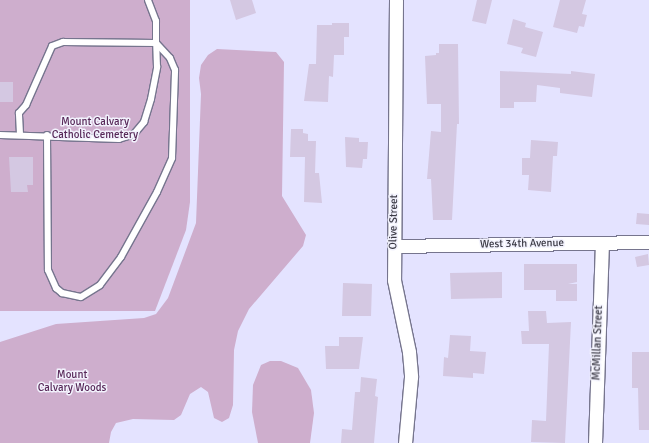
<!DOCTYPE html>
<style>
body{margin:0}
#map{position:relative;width:649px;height:443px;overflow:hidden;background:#e4e3ff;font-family:Signika,sans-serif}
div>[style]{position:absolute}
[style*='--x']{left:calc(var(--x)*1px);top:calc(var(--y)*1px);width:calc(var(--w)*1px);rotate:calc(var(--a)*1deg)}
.green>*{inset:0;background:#ceaecd}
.building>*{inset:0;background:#d4c8e2}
.roads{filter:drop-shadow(1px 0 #76758e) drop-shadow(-1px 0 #76758e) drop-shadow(0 1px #76758e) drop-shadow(0 -1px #76758e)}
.lane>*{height:6px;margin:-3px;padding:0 3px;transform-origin:3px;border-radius:3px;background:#fff}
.street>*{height:13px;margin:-6.5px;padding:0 6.5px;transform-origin:6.5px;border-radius:6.5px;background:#fff}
span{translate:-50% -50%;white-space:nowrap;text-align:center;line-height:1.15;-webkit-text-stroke:3px #f2f2fd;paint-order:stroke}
.park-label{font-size:11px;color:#582959}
.street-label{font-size:11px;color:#3a3944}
</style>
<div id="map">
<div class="green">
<i style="clip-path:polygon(0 0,190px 0,190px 202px,186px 230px,155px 311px,0 311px)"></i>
<i style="clip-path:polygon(217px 49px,276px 52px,284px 62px,282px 196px,306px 235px,303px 246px,249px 309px,238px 331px,234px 350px,233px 405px,229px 418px,222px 422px,214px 418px,208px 392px,201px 387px,190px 394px,181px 415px,174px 420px,133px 419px,116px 423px,111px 432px,109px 443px,0 443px,0 342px,56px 324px,144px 318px,156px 314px,168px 298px,196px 223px,201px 94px,199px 78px,201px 65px,208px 55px)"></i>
<i style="clip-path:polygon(270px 361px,281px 361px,298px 368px,311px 390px,314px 413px,310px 443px,258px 443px,252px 412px,253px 385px,261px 365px)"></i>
</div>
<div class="building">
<i style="clip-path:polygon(230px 0,252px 0,256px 13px,236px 20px)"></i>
<i style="clip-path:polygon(477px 0,492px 0,486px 24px,472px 21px)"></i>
<i style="clip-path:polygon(560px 0,586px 0,582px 14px,587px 15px,584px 27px,579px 26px,577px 33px,553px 27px)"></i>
<i style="clip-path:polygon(513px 19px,526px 23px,525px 27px,543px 32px,536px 57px,521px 53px,523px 48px,507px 44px)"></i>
<i style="clip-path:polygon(332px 23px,349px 23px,349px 37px,344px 37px,344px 55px,334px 55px,333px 77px,329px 76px,328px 102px,304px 101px,309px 64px,316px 64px,317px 25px,332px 25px)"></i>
<i style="clip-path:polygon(439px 44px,458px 44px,459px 124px,457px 124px,452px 220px,433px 220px,431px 179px,427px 179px,431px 131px,441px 132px,441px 104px,427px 104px,425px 56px,436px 55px,436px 53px,439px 53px)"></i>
<i style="clip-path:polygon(500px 71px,571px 74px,571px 71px,595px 74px,592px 97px,560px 93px,560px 88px,537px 85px,536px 102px,514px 102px,514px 108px,500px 108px)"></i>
<i style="clip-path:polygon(0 82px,13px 82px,13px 102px,0 102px)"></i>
<i style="clip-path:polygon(291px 129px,303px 129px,303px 133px,308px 134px,308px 141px,316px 141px,315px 173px,319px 173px,322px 203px,304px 202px,305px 157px,290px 157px)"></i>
<i style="clip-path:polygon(345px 137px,359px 138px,359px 142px,368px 142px,367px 159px,363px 159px,362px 168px,346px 167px)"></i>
<i style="clip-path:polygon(531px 140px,558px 142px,557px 156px,553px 156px,551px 192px,528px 190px,529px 175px,522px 175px,522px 158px,530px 158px)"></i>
<i style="clip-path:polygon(9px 157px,33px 157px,33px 185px,27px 185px,28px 192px,11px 192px)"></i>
<i style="clip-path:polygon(637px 213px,649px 214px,649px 225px,636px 224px)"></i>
<i style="clip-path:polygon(648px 254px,649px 265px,637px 267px,635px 257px)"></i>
<i style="clip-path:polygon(524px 264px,577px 264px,577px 282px,568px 284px,577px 284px,577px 301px,556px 301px,556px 290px,524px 290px)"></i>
<i style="clip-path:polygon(502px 272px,502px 298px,451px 299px,450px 273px)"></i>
<i style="clip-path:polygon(343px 283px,372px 284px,371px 316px,342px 316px)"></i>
<i style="clip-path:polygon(528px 311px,546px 311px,547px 323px,571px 322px,565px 443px,531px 442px,532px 420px,546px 421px,549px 344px,522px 344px,521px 331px,529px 331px)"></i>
<i style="clip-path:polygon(450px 335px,471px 336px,470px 351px,486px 352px,484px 374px,473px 373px,473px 378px,443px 376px,444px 357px,448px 358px)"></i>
<i style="clip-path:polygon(339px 337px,363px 337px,359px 369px,326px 369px,325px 346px,339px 346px)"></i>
<i style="clip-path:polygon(632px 352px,649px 352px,649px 430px,639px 430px,638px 388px,632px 388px)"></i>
<i style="clip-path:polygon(361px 377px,377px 379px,375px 396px,378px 397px,374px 443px,341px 443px,342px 429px,352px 430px,355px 392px,360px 392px)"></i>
</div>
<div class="roads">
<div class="lane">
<i style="--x:20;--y:134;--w:21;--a:-93"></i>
<i style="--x:19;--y:113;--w:11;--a:-49"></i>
<i style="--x:26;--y:105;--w:64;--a:-66.2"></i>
<i style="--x:52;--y:46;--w:12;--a:-20"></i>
<i style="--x:63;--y:42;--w:93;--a:0.6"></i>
<i style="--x:156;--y:43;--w:22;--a:-90"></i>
<i style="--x:156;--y:21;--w:22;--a:-111"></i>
<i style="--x:0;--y:135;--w:119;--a:1.9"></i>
<i style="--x:119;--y:139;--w:16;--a:-18"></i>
<i style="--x:134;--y:134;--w:16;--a:-50"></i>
<i style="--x:144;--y:122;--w:24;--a:-73"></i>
<i style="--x:151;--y:99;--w:33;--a:-79"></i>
<i style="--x:157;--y:67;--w:24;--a:-92"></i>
<i style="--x:47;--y:135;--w:135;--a:89.6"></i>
<i style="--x:48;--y:270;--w:20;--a:66"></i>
<i style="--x:56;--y:288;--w:8;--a:40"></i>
<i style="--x:62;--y:293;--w:19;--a:12"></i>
<i style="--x:81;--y:297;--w:22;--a:-32"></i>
<i style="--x:100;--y:285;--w:35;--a:-53"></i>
<i style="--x:121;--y:257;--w:74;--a:-61"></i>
<i style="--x:157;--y:192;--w:37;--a:-66"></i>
<i style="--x:172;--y:158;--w:88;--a:-88"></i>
<i style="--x:175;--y:70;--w:13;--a:-113"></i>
<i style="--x:170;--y:58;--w:21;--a:-133"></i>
</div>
<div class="street">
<i style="--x:396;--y:0;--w:280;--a:90.4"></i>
<i style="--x:394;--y:280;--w:74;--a:78.2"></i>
<i style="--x:409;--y:352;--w:25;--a:85"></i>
<i style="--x:411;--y:377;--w:66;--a:95.2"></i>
<i style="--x:394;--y:246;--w:255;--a:-0.9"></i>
<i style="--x:595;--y:443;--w:200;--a:-88"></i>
</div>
</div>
<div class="park-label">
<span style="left:95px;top:129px">Mount Calvary<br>Catholic Cemetery</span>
<span style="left:72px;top:382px">Mount<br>Calvary Woods</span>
</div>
<div class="street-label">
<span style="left:394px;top:222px;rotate:-89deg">Olive Street</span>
<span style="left:522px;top:244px;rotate:-1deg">West 34th Avenue</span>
<span style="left:598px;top:343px;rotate:-88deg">McMillan Street</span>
</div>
</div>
